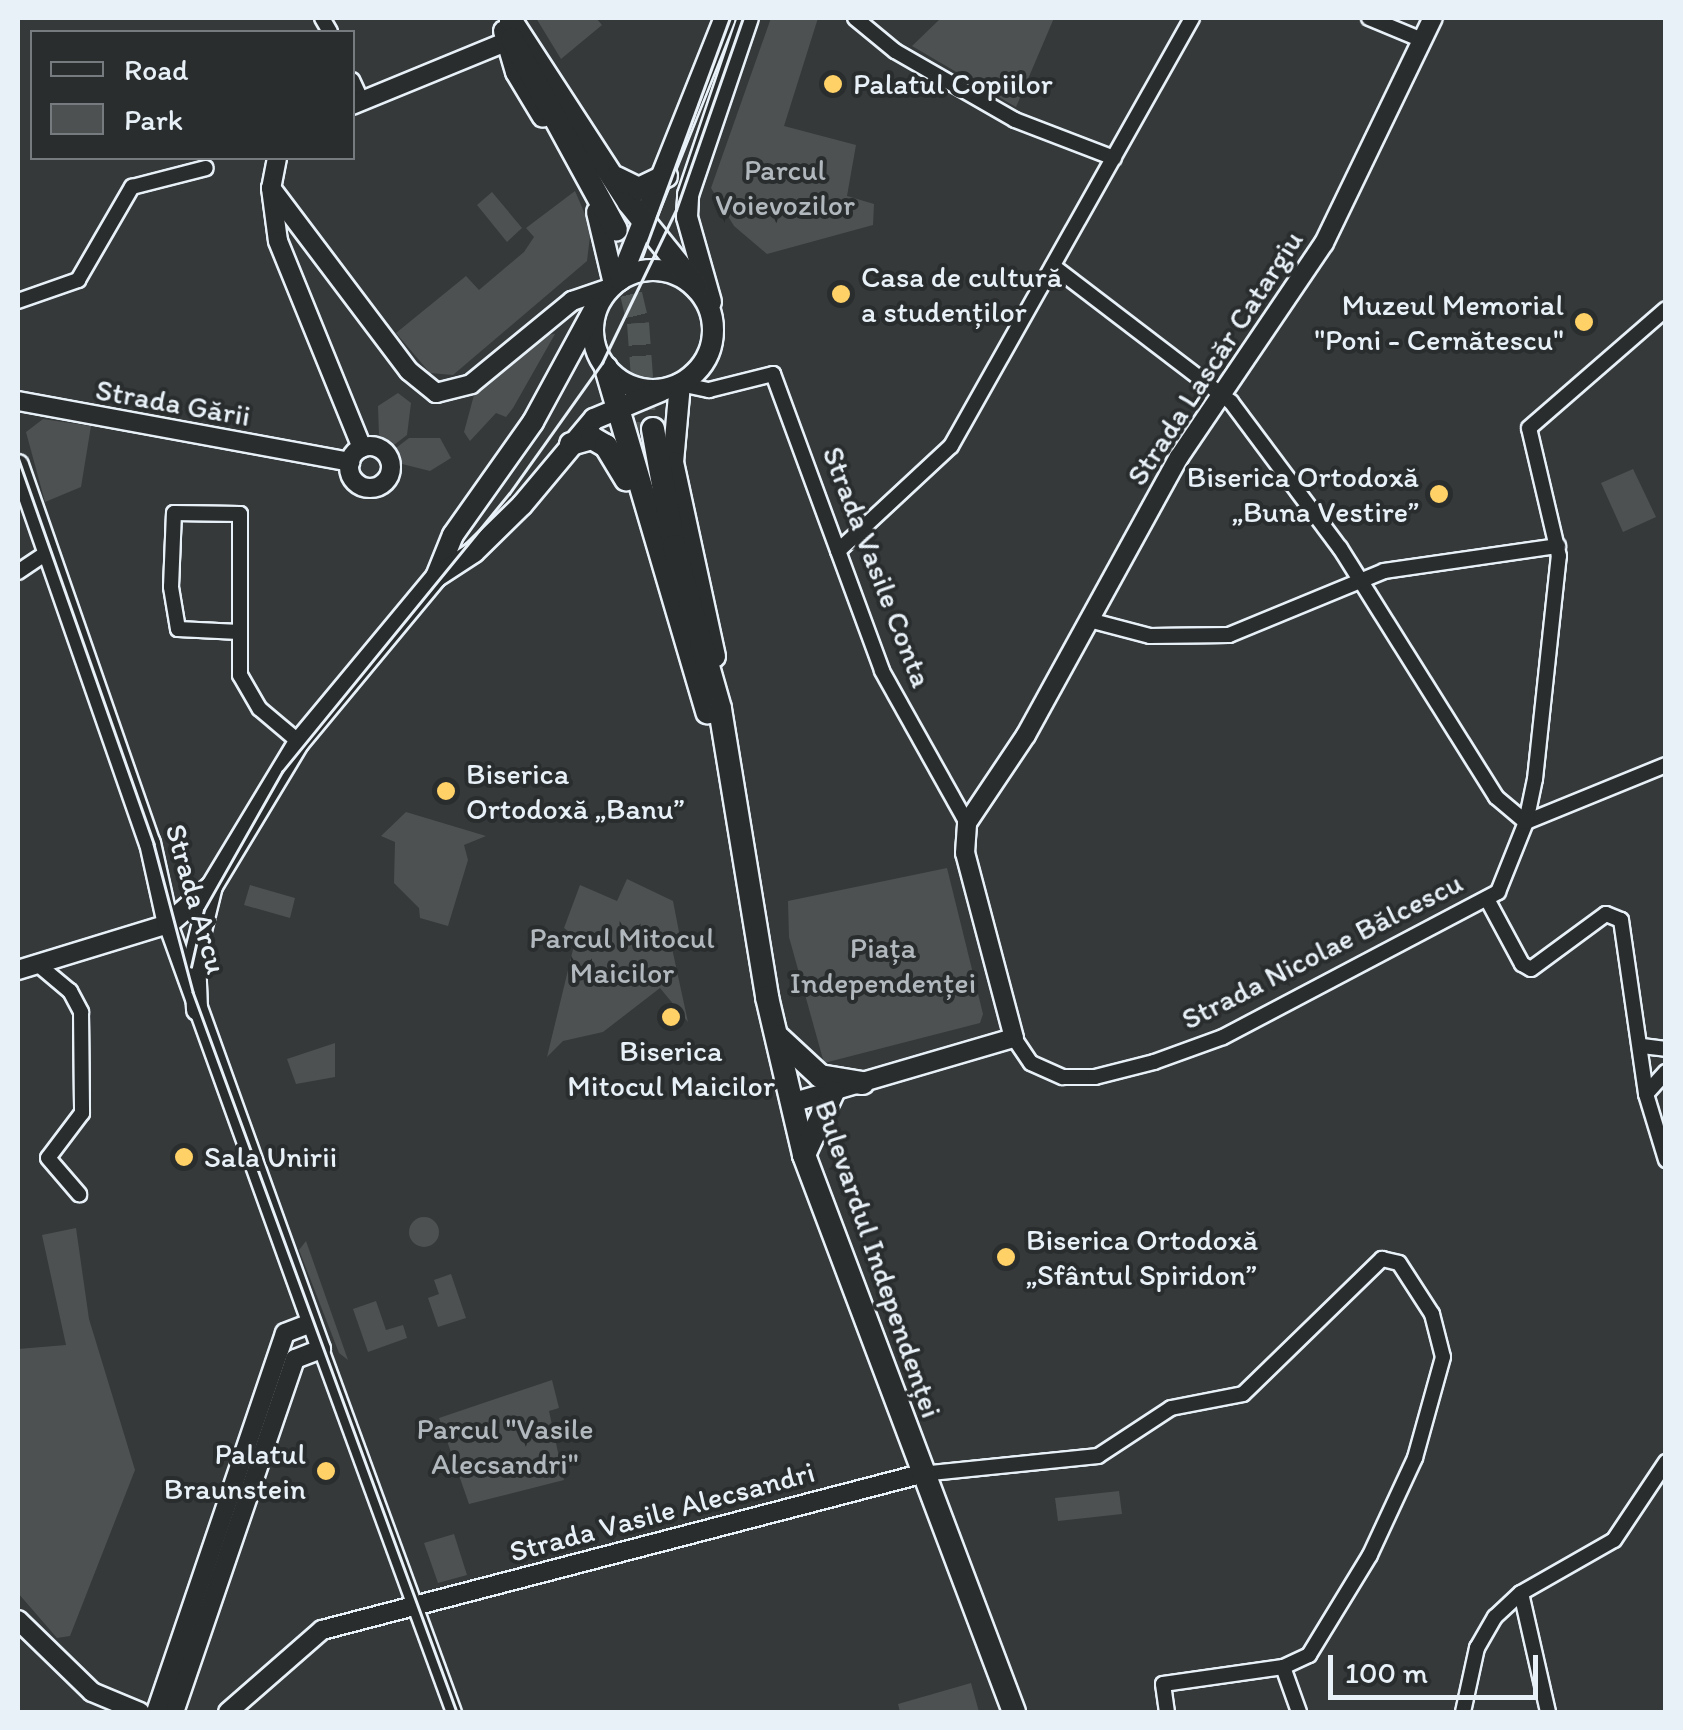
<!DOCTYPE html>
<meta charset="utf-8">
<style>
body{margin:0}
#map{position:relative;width:1683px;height:1730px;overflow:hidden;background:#35393a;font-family:Itim,sans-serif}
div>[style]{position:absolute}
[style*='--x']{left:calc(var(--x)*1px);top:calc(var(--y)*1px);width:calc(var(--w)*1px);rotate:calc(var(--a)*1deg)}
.green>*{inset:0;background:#4d5152}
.round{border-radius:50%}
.primary-tunnel>*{height:22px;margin-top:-11px;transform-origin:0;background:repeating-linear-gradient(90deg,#505556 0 22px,transparent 0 33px)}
.roads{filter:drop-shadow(2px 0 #e8f1f8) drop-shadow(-2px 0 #e8f1f8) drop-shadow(0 2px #e8f1f8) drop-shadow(0 -2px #e8f1f8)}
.minor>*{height:14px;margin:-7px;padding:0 7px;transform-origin:7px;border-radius:7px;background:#2a2d2e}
.tertiary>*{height:18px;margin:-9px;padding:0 9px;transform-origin:9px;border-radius:9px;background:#2a2d2e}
.tertiary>.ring{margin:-9px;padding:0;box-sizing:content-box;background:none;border:18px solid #2a2d2e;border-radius:50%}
.secondary>*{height:20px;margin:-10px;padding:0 10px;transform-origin:10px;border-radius:10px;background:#2a2d2e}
.secondary>.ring{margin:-10px;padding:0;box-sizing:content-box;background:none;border:20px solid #2a2d2e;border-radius:50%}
.primary>*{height:22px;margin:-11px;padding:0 11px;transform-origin:11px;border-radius:11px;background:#2a2d2e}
.tram>*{height:2.5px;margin:-1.25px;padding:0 1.25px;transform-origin:1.25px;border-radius:1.25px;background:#e8f1f8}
.dots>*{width:28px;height:28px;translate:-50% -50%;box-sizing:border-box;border:5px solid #2a2d2e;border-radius:50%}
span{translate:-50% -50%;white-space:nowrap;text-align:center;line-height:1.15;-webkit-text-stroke:8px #2a2d2e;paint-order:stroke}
.poi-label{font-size:30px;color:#e8f1f8}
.left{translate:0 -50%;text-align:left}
.right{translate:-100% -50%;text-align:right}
.park-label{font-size:30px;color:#b2b9be}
.street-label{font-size:30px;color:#e8f1f8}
.frame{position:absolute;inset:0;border:20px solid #e8f1f8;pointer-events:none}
.legend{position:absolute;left:30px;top:30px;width:325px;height:130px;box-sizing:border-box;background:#2a2d2e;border:2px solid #767b7f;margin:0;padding:12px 18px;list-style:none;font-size:30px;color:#e8f1f8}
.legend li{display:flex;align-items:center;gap:20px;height:50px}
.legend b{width:50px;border:2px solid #767b7f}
.scale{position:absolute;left:1328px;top:1655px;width:210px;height:45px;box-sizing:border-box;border:5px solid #e8f1f8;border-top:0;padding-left:12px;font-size:30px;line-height:35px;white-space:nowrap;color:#e8f1f8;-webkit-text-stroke:8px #2a2d2e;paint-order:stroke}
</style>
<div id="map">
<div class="green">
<i style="clip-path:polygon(536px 18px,596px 18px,602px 25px,561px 59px)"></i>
<i style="clip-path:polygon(771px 18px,818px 18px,784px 126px,856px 145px,847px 196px,874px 204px,873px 225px,767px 254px,734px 226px,711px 188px)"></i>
<i style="clip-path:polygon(941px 18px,1054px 18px,1016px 107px,912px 46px)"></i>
<i style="clip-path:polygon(575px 191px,591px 228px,587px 261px,453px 375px,430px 373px,396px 333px,466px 276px,479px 290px,524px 252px,534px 237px,526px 228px)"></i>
<i style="clip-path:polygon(492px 192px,522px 228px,507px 242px,477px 205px)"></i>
<i style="clip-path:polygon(555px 334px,513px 408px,506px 417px,496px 413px,470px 441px,464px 432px,474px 395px,544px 335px)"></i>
<i style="clip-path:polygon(398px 393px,411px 403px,407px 435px,394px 445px,379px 435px,378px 406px)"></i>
<i style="clip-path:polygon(43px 419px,91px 426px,81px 487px,45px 502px,26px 432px)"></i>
<i style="clip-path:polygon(409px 438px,440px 438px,451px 458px,430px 471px,402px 464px,396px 448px)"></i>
<i style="clip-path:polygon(1633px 469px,1656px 517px,1623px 532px,1601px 483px)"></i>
<i style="clip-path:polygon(406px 812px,486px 836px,464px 845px,468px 860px,448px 926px,420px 918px,419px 908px,394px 883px,395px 842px,381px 836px)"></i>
<i style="clip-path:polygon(947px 868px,983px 1014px,980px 1023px,824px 1063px,789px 937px,788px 901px)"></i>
<i style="clip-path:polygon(627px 879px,673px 901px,680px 937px,670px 939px,688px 1022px,660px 988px,603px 1032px,563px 1041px,547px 1057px,576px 937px,564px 928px,580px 885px,617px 901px)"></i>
<i style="clip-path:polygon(250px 885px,295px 898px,290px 918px,244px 905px)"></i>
<i style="clip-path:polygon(335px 1043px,335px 1077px,296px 1084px,287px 1059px)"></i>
<i class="round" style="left:409px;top:1217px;width:30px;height:30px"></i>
<i style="clip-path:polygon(76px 1228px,89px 1319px,135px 1470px,70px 1636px,57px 1638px,18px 1593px,18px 1349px,66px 1345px,42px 1235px)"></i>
<i style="clip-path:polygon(306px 1241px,348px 1360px,339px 1353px,299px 1250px)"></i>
<i style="clip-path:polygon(451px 1274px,466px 1318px,438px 1327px,428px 1298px,439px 1294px,434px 1280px)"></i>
<i style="clip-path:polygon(376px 1301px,386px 1330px,403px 1325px,407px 1338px,368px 1352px,353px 1309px)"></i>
<i style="clip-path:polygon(552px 1380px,559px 1408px,549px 1411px,564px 1480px,469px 1504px,439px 1418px)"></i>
<i style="clip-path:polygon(1119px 1491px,1122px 1514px,1058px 1521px,1055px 1498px)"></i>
<i style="clip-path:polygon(454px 1534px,467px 1575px,438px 1583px,424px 1543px)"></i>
<i style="clip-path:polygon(971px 1683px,979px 1712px,900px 1712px,898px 1704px)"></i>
</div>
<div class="primary-tunnel">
<i style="--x:616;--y:230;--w:96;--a:76.7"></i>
<i style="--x:638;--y:323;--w:108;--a:85.8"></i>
</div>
<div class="roads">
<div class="minor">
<i style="--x:322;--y:18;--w:16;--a:60"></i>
<i style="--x:855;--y:18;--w:52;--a:39.5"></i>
<i style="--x:895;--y:51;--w:138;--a:29.9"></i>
<i style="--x:1015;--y:120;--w:106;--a:21"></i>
<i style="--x:1369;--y:18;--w:57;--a:22.5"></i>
<i style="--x:352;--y:80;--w:23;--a:65"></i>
<i style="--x:1053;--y:266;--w:224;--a:37.4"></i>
<i style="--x:1231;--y:402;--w:182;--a:53.3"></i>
<i style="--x:1340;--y:548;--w:294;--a:57.9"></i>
<i style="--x:1496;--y:797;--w:39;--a:40"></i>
<i style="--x:18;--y:301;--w:64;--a:-19.3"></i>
<i style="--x:78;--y:280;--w:108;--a:-59.9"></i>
<i style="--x:132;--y:187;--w:76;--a:-14.4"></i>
<i style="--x:680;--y:384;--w:30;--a:12"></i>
<i style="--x:709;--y:390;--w:66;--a:-14"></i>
<i style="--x:773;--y:374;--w:316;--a:69.8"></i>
<i style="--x:882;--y:671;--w:174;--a:60.8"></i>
<i style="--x:838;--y:551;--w:154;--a:-42.9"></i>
<i style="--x:951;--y:446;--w:491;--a:-60.6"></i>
<i style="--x:18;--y:572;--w:36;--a:-34"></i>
<i style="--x:1089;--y:620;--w:63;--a:14.7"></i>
<i style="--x:1150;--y:636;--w:79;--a:-0.7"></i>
<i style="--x:1229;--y:635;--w:168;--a:-22.4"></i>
<i style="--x:1384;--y:571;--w:176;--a:-8.2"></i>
<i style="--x:239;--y:632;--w:61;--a:-177.2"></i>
<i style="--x:178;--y:629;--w:43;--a:-99.5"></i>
<i style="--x:171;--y:587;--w:74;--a:-87.7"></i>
<i style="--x:174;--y:513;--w:66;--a:0.9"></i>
<i style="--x:240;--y:514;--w:161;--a:90"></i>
<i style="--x:240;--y:675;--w:39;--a:60"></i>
<i style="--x:260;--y:709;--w:51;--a:40.2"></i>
<i style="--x:1526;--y:822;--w:151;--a:-22.2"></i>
<i style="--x:1487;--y:899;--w:74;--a:61.7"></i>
<i style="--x:1522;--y:964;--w:10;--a:29"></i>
<i style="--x:1531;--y:969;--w:93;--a:-36.3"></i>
<i style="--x:1606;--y:914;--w:16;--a:22"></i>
<i style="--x:1621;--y:920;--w:176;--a:81.8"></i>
<i style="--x:1646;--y:1094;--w:69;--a:73.1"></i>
<i style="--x:41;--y:967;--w:38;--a:40"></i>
<i style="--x:70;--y:991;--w:24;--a:62"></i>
<i style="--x:81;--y:1012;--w:101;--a:89.4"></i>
<i style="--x:82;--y:1113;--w:56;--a:127.1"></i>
<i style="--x:48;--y:1158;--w:48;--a:49.3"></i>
<i style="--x:1014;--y:1038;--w:30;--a:56"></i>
<i style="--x:1031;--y:1063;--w:35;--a:24"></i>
<i style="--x:1063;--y:1077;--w:32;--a:0"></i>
<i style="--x:1095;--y:1077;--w:61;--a:-14.3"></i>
<i style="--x:1154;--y:1062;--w:73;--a:-19.9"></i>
<i style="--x:1223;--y:1037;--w:311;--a:-27.8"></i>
<i style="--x:1498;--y:892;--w:75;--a:-68.2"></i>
<i style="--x:1526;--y:822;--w:44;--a:-78.2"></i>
<i style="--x:1535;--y:779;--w:224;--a:-83.9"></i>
<i style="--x:1559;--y:556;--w:131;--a:-103.2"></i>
<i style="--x:1529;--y:428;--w:181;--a:-41"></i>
<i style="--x:1642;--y:1046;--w:24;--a:7"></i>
<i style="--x:1646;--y:1094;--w:30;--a:-48"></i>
<i style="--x:321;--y:1349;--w:387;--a:69.9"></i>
<i style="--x:921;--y:1474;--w:178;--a:-5.8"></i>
<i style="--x:1098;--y:1456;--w:87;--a:-33.3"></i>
<i style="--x:1171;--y:1408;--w:73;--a:-11"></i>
<i style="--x:1243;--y:1394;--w:194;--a:-44.2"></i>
<i style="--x:1382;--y:1259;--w:17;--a:13"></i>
<i style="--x:1399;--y:1263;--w:61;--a:57.1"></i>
<i style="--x:1432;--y:1314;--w:44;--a:75.7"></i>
<i style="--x:1443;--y:1357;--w:105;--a:105.5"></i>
<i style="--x:1415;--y:1458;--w:107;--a:114.9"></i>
<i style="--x:1370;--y:1555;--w:117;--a:121.4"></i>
<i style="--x:1309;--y:1655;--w:29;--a:155"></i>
<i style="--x:1283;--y:1667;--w:121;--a:171.9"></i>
<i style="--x:1163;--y:1684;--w:28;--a:82"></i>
<i style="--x:1521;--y:1593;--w:122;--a:77.2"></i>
<i style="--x:1283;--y:1667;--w:48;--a:70.4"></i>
<i style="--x:1463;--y:1712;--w:66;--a:-77.7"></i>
<i style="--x:1477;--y:1648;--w:36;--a:-60"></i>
<i style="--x:1495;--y:1617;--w:35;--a:-43"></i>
<i style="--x:1521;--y:1593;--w:107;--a:-29.7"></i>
<i style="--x:1614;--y:1540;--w:94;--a:-56.3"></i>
</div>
<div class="tertiary">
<i style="--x:352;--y:105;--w:163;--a:-22.3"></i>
<i style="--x:277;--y:158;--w:31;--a:101"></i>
<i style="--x:271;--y:188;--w:53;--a:82.5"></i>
<i style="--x:278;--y:241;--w:223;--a:67.9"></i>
<i style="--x:271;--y:188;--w:229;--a:53"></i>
<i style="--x:409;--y:371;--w:35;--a:39"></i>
<i style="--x:436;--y:393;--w:36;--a:-14"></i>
<i style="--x:471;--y:384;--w:131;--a:-39.4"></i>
<i style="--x:572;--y:301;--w:40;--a:-18.9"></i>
<i style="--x:18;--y:401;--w:338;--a:10.4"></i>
<i class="ring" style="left:349px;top:446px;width:24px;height:24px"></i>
<i style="--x:18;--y:970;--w:157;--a:-17"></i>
<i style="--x:168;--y:924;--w:452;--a:70.2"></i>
<i style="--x:321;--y:1349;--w:28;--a:159"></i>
<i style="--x:295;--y:1359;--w:373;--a:108.9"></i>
<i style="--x:791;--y:1103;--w:232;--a:-16.3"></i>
<i style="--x:1014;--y:1038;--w:191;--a:-104.8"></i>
<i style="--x:965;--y:853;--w:30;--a:-86"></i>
<i style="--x:967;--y:823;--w:106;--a:-56.2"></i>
<i style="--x:1026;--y:735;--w:317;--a:-61.2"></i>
<i style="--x:1179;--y:457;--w:258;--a:-55.9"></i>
<i style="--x:1324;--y:243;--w:250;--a:-64.2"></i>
<i style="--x:18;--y:1620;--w:103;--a:44.2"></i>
<i style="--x:92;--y:1692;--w:52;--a:22.6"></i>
<i style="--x:156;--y:1712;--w:400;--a:-71.2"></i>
<i style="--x:285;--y:1333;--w:28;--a:-21"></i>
<i style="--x:228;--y:1712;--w:125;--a:-41.1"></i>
<i style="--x:322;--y:1630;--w:619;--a:-14.6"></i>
</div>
<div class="secondary">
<i style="--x:504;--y:31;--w:43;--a:73.7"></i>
<i style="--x:516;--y:72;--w:52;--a:59"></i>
<i style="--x:597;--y:212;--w:74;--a:76.7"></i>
<i class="ring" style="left:593px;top:270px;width:100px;height:100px"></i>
<i style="--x:620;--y:280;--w:282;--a:-68.2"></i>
<i style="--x:711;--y:302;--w:88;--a:-105.8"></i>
<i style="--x:687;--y:217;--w:22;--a:-87"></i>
<i style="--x:688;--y:195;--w:187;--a:-71.3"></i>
<i style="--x:680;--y:384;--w:78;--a:95.1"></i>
<i style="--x:673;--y:462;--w:199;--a:77.8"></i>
<i style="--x:18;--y:465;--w:400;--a:70.8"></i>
<i style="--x:150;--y:843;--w:83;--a:77.5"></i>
<i style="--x:168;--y:924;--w:58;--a:-40.8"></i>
<i style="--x:212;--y:886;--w:168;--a:-58.9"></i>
<i style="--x:299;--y:742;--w:214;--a:-50.3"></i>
<i style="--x:436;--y:577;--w:45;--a:-68"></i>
<i style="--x:453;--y:535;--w:138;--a:-54.7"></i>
<i style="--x:533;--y:422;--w:130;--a:-61.5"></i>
<i style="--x:436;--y:577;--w:45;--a:-33.3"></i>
<i style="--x:474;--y:552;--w:67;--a:-44.4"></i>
<i style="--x:522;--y:505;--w:112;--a:-50.1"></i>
<i style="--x:594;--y:419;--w:73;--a:-22.7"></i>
<i style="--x:197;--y:1010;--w:55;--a:-92.1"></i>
<i style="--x:195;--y:955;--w:71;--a:-76.2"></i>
</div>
<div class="primary">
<i style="--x:511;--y:21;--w:217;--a:57"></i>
<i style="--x:629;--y:203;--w:107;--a:51.1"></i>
<i style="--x:512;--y:39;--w:217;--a:61.4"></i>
<i style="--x:616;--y:178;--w:25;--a:26"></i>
<i style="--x:639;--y:189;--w:30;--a:-26"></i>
<i style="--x:606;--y:368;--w:359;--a:73.6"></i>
<i style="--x:653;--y:429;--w:119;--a:79.8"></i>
<i style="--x:674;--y:546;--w:169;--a:74.2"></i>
<i style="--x:720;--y:709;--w:292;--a:80.7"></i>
<i style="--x:767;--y:997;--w:162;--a:76.8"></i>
<i style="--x:804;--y:1155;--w:595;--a:69.34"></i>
<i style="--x:571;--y:444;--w:22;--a:-16"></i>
<i style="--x:592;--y:438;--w:16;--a:30"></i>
<i style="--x:606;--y:446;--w:39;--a:59"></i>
<i style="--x:777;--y:1036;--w:59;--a:42.9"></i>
<i style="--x:820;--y:1076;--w:43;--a:9.5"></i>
<i style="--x:804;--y:1155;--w:69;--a:-65.3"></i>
</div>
</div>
<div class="tram">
<i style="--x:642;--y:257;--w:255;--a:-69.8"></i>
<i style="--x:18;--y:457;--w:410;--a:70.6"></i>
<i style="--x:154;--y:844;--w:153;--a:75.2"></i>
<i style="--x:193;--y:992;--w:767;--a:69.86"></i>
<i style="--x:191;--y:967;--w:58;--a:-77.2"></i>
<i style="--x:204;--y:910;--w:159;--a:-60.5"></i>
<i style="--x:282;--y:772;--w:359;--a:-50.8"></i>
<i style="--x:509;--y:494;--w:161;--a:-54.6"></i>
<i style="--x:602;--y:363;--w:170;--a:-64.2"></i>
<i style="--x:676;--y:210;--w:203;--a:-70.8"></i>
</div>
<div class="dots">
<i style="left:833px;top:84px;background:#ffd166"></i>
<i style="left:841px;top:294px;background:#ffd166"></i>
<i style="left:1584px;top:322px;background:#ffd166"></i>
<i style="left:1439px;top:494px;background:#ffd166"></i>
<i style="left:446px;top:791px;background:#ffd166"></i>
<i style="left:671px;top:1017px;background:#ffd166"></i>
<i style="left:184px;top:1157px;background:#ffd166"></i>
<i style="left:1006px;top:1257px;background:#ffd166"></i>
<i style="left:326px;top:1471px;background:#ffd166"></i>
</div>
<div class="poi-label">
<span class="left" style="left:853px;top:84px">Palatul Copiilor</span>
<span class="left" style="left:861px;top:294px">Casa de cultură<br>a studenților</span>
<span class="right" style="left:1564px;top:322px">Muzeul Memorial<br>"Poni - Cernătescu"</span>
<span class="right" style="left:1419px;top:494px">Biserica Ortodoxă<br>„Buna Vestire”</span>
<span class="left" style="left:466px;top:791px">Biserica<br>Ortodoxă „Banu”</span>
<span style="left:671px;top:1068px">Biserica<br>Mitocul Maicilor</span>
<span class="left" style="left:204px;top:1157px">Sala Unirii</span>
<span class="left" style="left:1026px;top:1257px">Biserica Ortodoxă<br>„Sfântul Spiridon”</span>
<span class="right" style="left:306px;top:1471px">Palatul<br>Braunstein</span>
</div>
<div class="park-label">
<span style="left:785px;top:187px">Parcul<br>Voievozilor</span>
<span style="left:622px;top:955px">Parcul Mitocul<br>Maicilor</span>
<span style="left:883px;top:965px">Piața<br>Independenței</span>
<span style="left:505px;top:1446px">Parcul "Vasile<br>Alecsandri"</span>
</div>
<div class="street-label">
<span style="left:1215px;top:358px;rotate:-57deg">Strada Lascăr Catargiu</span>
<span style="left:173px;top:403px;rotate:10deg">Strada Gării</span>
<span style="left:877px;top:567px;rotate:69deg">Strada Vasile Conta</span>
<span style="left:196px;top:899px;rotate:74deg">Strada Arcu</span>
<span style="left:1322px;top:951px;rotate:-27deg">Strada Nicolae Bălcescu</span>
<span style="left:878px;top:1259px;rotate:71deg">Bulevardul Independenței</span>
<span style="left:662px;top:1512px;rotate:-15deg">Strada Vasile Alecsandri</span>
</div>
<div class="frame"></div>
<ul class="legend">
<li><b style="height:12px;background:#2a2d2e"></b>Road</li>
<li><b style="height:28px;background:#4d5152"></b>Park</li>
</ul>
<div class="scale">100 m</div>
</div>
